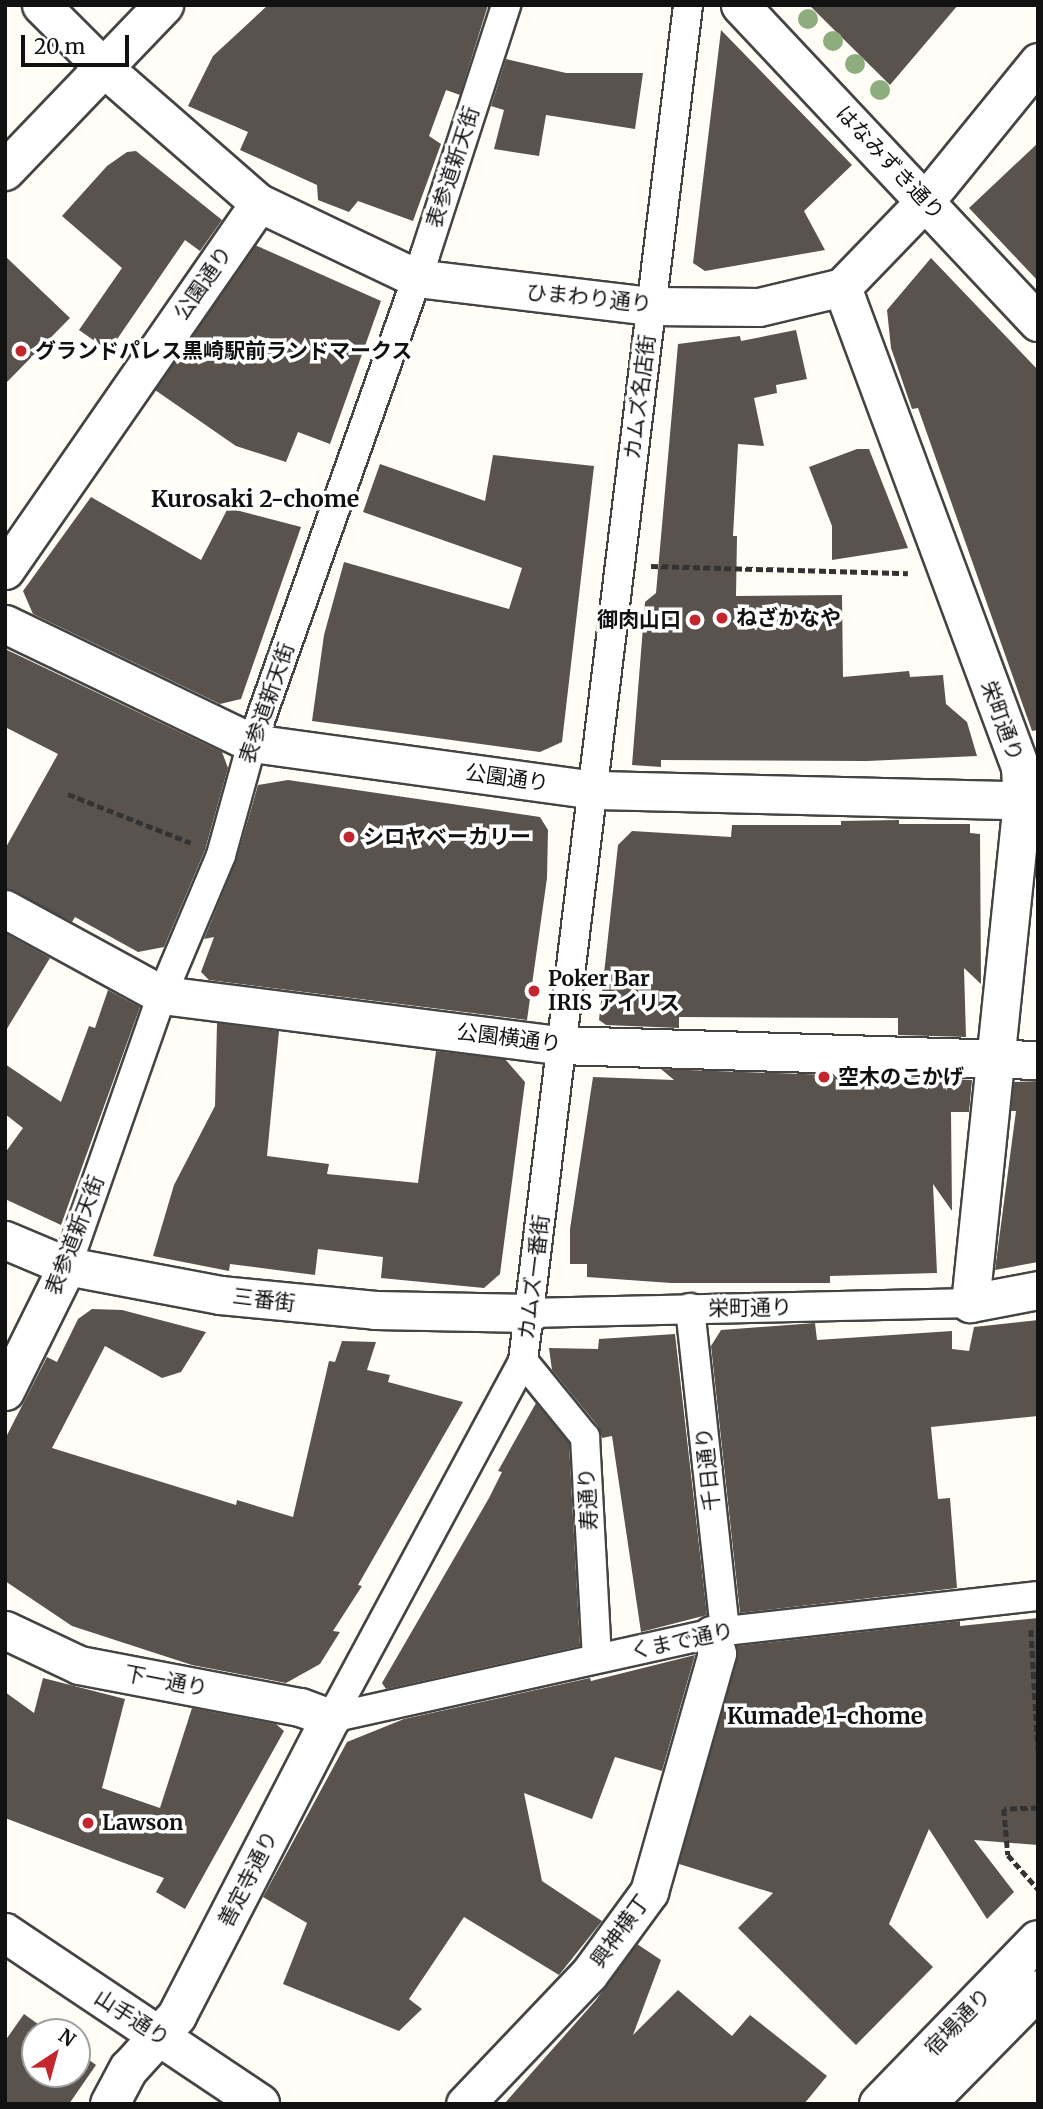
<!DOCTYPE html>
<meta charset="utf-8">
<style>
body{margin:0}
#map{position:relative;width:1043px;height:2109px;overflow:hidden;background:#fffdf5;font-family:Merriweather,"Noto Sans JP",serif}
div>[style]{position:absolute}
[style*='--x']{left:calc(var(--x)*1px);top:calc(var(--y)*1px);width:calc(var(--w)*1px);rotate:calc(var(--a)*1deg)}
.building>*{inset:0;background:#5a524d}
.path>*{height:4.5px;margin-top:-2.25px;transform-origin:0;background:repeating-linear-gradient(90deg,#333 0 7px,transparent 0 10.5px)}
.roads{filter:drop-shadow(2px 0 #444) drop-shadow(-2px 0 #444) drop-shadow(0 2px #444) drop-shadow(0 -2px #444)}
.pedestrian>*{height:28px;margin:-14px;padding:0 14px;transform-origin:14px;border-radius:14px;background:#fff}
.minor>*{height:37px;margin:-18.5px;padding:0 18.5px;transform-origin:18.5px;border-radius:18.5px;background:#fff}
.tertiary>*{height:38px;margin:-19px;padding:0 19px;transform-origin:19px;border-radius:19px;background:#fff}
.trees>*{width:20px;height:20px;margin:-10px;border-radius:50%;background:#8dad7f}
.dots>*{width:19px;height:19px;translate:-50% -50%;box-sizing:border-box;border:4px solid #fff;border-radius:50%}
span{translate:-50% -50%;white-space:nowrap;text-align:center;line-height:1.15;-webkit-text-stroke:7px #fff;paint-order:stroke}
.street-label{font-size:21px;color:#111}
.poi-label{font-size:21px;color:#111;font-weight:700}
.left{translate:0 -50%;text-align:left}
.right{translate:-100% -50%;text-align:right}
.neighbourhood-label{font-size:23px;color:#111;font-weight:700}
.frame{position:absolute;inset:0;border:7px solid #111;pointer-events:none}
.north{position:absolute;left:21px;top:2018px;width:70px;height:70px;box-sizing:border-box;background:#fff;border:2px solid #a0a0a0;border-radius:50%;rotate:36deg;font-size:19px;font-weight:700;line-height:28px;text-align:center;color:#111}
.north::after{content:'';display:block;margin:auto;width:24px;height:32px;background:#c4262e;clip-path:polygon(50% 0,100% 100%,50% 72%,0 100%)}
.scale{position:absolute;left:21px;top:35px;width:108px;height:32px;box-sizing:border-box;border:4px solid #111;border-top:0;padding-left:9px;font-size:21px;line-height:24px;white-space:nowrap;color:#111;-webkit-text-stroke:5px #fff;paint-order:stroke}
</style>
<div id="map">
<div class="building">
<i style="clip-path:polygon(268px 5px,488px 5px,460px 95px,446px 90px,429px 136px,441px 144px,413px 221px,358px 201px,349px 212px,318px 200px,317px 185px,240px 150px,248px 132px,188px 106px,213px 56px)"></i>
<i style="clip-path:polygon(809px 5px,958px 5px,890px 85px)"></i>
<i style="clip-path:polygon(721px 30px,852px 165px,804px 211px,825px 250px,705px 271px,693px 263px)"></i>
<i style="clip-path:polygon(506px 59px,566px 73px,643px 73px,635px 129px,546px 115px,539px 156px,494px 149px,504px 110px,491px 106px)"></i>
<i style="clip-path:polygon(1038px 143px,1038px 281px,969px 208px)"></i>
<i style="clip-path:polygon(136px 151px,222px 220px,200px 251px,185px 240px,109px 351px,79px 330px,122px 268px,62px 216px,107px 166px,127px 152px)"></i>
<i style="clip-path:polygon(255px 245px,381px 301px,330px 444px,298px 432px,286px 462px,236px 446px,155px 390px)"></i>
<i style="clip-path:polygon(5px 256px,70px 318px,5px 384px)"></i>
<i style="clip-path:polygon(931px 258px,1038px 370px,1038px 730px,1032px 731px,918px 408px,912px 409px,891px 348px,887px 310px)"></i>
<i style="clip-path:polygon(796px 330px,807px 379px,776px 385px,777px 393px,754px 398px,764px 446px,738px 444px,733px 536px,737px 536px,736px 596px,842px 595px,843px 677px,909px 671px,910px 677px,943px 675px,946px 704px,967px 722px,977px 756px,867px 761px,661px 760px,661px 767px,632px 765px,645px 602px,656px 593px,678px 344px,740px 336px,741px 341px)"></i>
<i style="clip-path:polygon(857px 449px,869px 449px,908px 548px,832px 560px,832px 526px,809px 467px)"></i>
<i style="clip-path:polygon(493px 455px,594px 466px,562px 742px,540px 752px,312px 721px,324px 635px,344px 562px,509px 609px,522px 568px,363px 512px,380px 464px,485px 501px)"></i>
<i style="clip-path:polygon(91px 497px,201px 560px,228px 508px,301px 527px,241px 699px,220px 704px,33px 614px,23px 591px)"></i>
<i style="clip-path:polygon(5px 649px,222px 752px,228px 768px,205px 850px,164px 947px,138px 952px,75px 917px,72px 922px,5px 888px,5px 849px,58px 754px,5px 727px)"></i>
<i style="clip-path:polygon(288px 780px,540px 817px,548px 830px,547px 878px,527px 1020px,209px 980px,201px 972px,214px 937px,204px 939px,236px 861px,258px 785px)"></i>
<i style="clip-path:polygon(899px 820px,899px 824px,970px 824px,970px 833px,980px 834px,981px 984px,964px 968px,966px 1037px,898px 1035px,898px 1018px,679px 1017px,679px 1028px,606px 1025px,599px 1020px,618px 845px,632px 831px,731px 837px,732px 825px,841px 825px,841px 821px)"></i>
<i style="clip-path:polygon(5px 933px,50px 958px,5px 1032px)"></i>
<i style="clip-path:polygon(108px 990px,140px 1007px,61px 1225px,5px 1199px,5px 1153px,23px 1128px,5px 1114px,5px 1064px,61px 1102px,89px 1026px,95px 1028px)"></i>
<i style="clip-path:polygon(217px 1023px,279px 1031px,267px 1156px,329px 1164px,327px 1174px,418px 1183px,436px 1051px,505px 1059px,525px 1082px,500px 1274px,484px 1288px,381px 1278px,383px 1257px,318px 1249px,315px 1275px,230px 1264px,229px 1271px,153px 1256px,174px 1185px,215px 1106px)"></i>
<i style="clip-path:polygon(661px 1069px,972px 1080px,969px 1112px,951px 1112px,952px 1211px,933px 1184px,937px 1273px,830px 1276px,830px 1283px,671px 1283px,587px 1277px,587px 1264px,570px 1264px,570px 1229px,593px 1077px,674px 1080px)"></i>
<i style="clip-path:polygon(1038px 1081px,1038px 1262px,995px 1270px,1016px 1111px,1011px 1111px,1014px 1082px)"></i>
<i style="clip-path:polygon(92px 1309px,122px 1310px,206px 1332px,181px 1372px,162px 1378px,105px 1346px,52px 1448px,236px 1505px,237px 1500px,293px 1517px,329px 1361px,335px 1362px,342px 1341px,376px 1342px,367px 1370px,390px 1375px,388px 1382px,463px 1402px,358px 1585px,362px 1586px,333px 1631px,340px 1632px,320px 1664px,286px 1683px,192px 1665px,72px 1626px,5px 1581px,5px 1439px,47px 1357px,57px 1362px,78px 1319px)"></i>
<i style="clip-path:polygon(1038px 1320px,1038px 1416px,931px 1427px,938px 1499px,950px 1498px,957px 1588px,740px 1613px,711px 1346px,721px 1330px,815px 1323px,817px 1340px,952px 1331px,952px 1349px,969px 1351px,974px 1327px)"></i>
<i style="clip-path:polygon(675px 1334px,707px 1615px,641px 1632px,612px 1436px,602px 1438px,598px 1426px,552px 1370px,549px 1348px,598px 1349px,599px 1339px)"></i>
<i style="clip-path:polygon(536px 1403px,569px 1443px,580px 1646px,386px 1689px,382px 1683px,489px 1498px,502px 1472px,498px 1471px)"></i>
<i style="clip-path:polygon(1038px 1618px,1038px 1845px,974px 1840px,1014px 1892px,987px 1919px,929px 1829px,889px 1924px,933px 1967px,856px 2045px,738px 1928px,773px 1893px,679px 1864px,737px 1646px,960px 1621px,960px 1626px)"></i>
<i style="clip-path:polygon(695px 1655px,662px 1771px,615px 1757px,592px 1819px,524px 1793px,542px 1881px,602px 1921px,559px 1975px,464px 1917px,409px 1999px,422px 2009px,399px 2031px,283px 1984px,307px 1923px,263px 1897px,347px 1742px,404px 1719px,590px 1678px,591px 1681px)"></i>
<i style="clip-path:polygon(43px 1678px,125px 1699px,102px 1788px,160px 1808px,192px 1708px,276px 1724px,284px 1731px,185px 1909px,156px 1892px,164px 1878px,5px 1818px,5px 1692px,34px 1713px)"></i>
<i style="clip-path:polygon(637px 1944px,661px 1960px,633px 2035px,678px 1990px,732px 2036px,750px 2015px,827px 2076px,804px 2104px,504px 2104px,596px 2000px)"></i>
<i style="clip-path:polygon(24px 2014px,49px 2032px,35px 2032px,35px 2074px,77px 2074px,77px 2051px,96px 2065px,69px 2104px,5px 2104px,5px 2041px)"></i>
</div>
<div class="path">
<i style="--x:651;--y:566;--w:257;--a:1.6"></i>
<i style="--x:68;--y:794;--w:132;--a:21.7"></i>
<i style="--x:1031;--y:1630;--w:119;--a:86.6"></i>
<i style="--x:1038;--y:1808;--w:34;--a:178"></i>
<i style="--x:1004;--y:1809;--w:46;--a:85"></i>
<i style="--x:1008;--y:1855;--w:45;--a:48.6"></i>
</div>
<div class="roads">
<div class="pedestrian">
<i style="--x:67;--y:1266;--w:287;--a:-70.7"></i>
<i style="--x:162;--y:995;--w:152;--a:-67.1"></i>
<i style="--x:221;--y:855;--w:116;--a:-74.5"></i>
<i style="--x:252;--y:743;--w:518;--a:-70.48"></i>
<i style="--x:425;--y:255;--w:263;--a:-72"></i>
<i style="--x:690;--y:1308;--w:325;--a:83.8"></i>
<i style="--x:530;--y:1313;--w:440;--a:-1.3"></i>
<i style="--x:523;--y:1361;--w:98;--a:50.8"></i>
<i style="--x:585;--y:1437;--w:221;--a:86.9"></i>
<i style="--x:331;--y:1718;--w:405;--a:-61.7"></i>
<i style="--x:523;--y:1361;--w:1366;--a:-83.06"></i>
<i style="--x:331;--y:1718;--w:403;--a:-12.5"></i>
<i style="--x:725;--y:1631;--w:315;--a:-6.4"></i>
</div>
<div class="minor">
<i style="--x:41;--y:5;--w:89;--a:45"></i>
<i style="--x:104;--y:68;--w:206;--a:41.1"></i>
<i style="--x:259;--y:203;--w:174;--a:25.5"></i>
<i style="--x:416;--y:278;--w:237;--a:6.8"></i>
<i style="--x:651;--y:306;--w:108;--a:0.5"></i>
<i style="--x:759;--y:307;--w:85;--a:-13.5"></i>
<i style="--x:842;--y:287;--w:121;--a:-46"></i>
<i style="--x:926;--y:200;--w:178;--a:-50.9"></i>
<i style="--x:740;--y:5;--w:435;--a:46.8"></i>
<i style="--x:842;--y:287;--w:512;--a:69.65"></i>
<i style="--x:1020;--y:767;--w:34;--a:87"></i>
<i style="--x:1022;--y:801;--w:505;--a:95.91"></i>
<i style="--x:970;--y:1303;--w:69;--a:-10.8"></i>
<i style="--x:5;--y:570;--w:446;--a:-55.3"></i>
<i style="--x:5;--y:624;--w:274;--a:25.7"></i>
<i style="--x:252;--y:743;--w:346;--a:7.8"></i>
<i style="--x:595;--y:790;--w:443;--a:1.4"></i>
<i style="--x:5;--y:909;--w:179;--a:28.7"></i>
<i style="--x:162;--y:995;--w:401;--a:7.2"></i>
<i style="--x:560;--y:1045;--w:478;--a:1.8"></i>
<i style="--x:5;--y:1240;--w:67;--a:22.8"></i>
<i style="--x:67;--y:1266;--w:156;--a:10.7"></i>
<i style="--x:220;--y:1295;--w:156;--a:5.5"></i>
<i style="--x:375;--y:1310;--w:155;--a:1.1"></i>
<i style="--x:5;--y:1391;--w:140;--a:-63.6"></i>
<i style="--x:5;--y:1630;--w:82;--a:25.3"></i>
<i style="--x:79;--y:1665;--w:225;--a:10.8"></i>
<i style="--x:300;--y:1707;--w:33;--a:20"></i>
<i style="--x:465;--y:2104;--w:180;--a:-46.4"></i>
<i style="--x:589;--y:1974;--w:102;--a:-53.8"></i>
<i style="--x:649;--y:1892;--w:248;--a:-74.1"></i>
<i style="--x:717;--y:1653;--w:19;--a:-106"></i>
</div>
<div class="tertiary">
<i style="--x:5;--y:171;--w:230;--a:-46.2"></i>
<i style="--x:5;--y:1933;--w:307;--a:33.8"></i>
<i style="--x:110;--y:2104;--w:40;--a:-62"></i>
<i style="--x:129;--y:2069;--w:72;--a:-47.8"></i>
<i style="--x:177;--y:2016;--w:335;--a:-62.7"></i>
<i style="--x:879;--y:2104;--w:228;--a:-45.9"></i>
<i style="--x:926;--y:2104;--w:160;--a:-45.5"></i>
</div>
</div>
<div class="trees">
<i style="left:808px;top:19px"></i>
<i style="left:833px;top:41px"></i>
<i style="left:855px;top:64px"></i>
<i style="left:880px;top:90px"></i>
</div>
<div class="dots">
<i style="left:21px;top:351px;background:#c4262e"></i>
<i style="left:722px;top:618px;background:#c4262e"></i>
<i style="left:695px;top:620px;background:#c4262e"></i>
<i style="left:349px;top:837px;background:#c4262e"></i>
<i style="left:534px;top:991px;background:#c4262e"></i>
<i style="left:824px;top:1077px;background:#c4262e"></i>
<i style="left:88px;top:1823px;background:#c4262e"></i>
</div>
<div class="street-label">
<span style="left:890px;top:163px;rotate:47deg">はなみずき通り</span>
<span style="left:453px;top:167px;rotate:-72deg">表参道新天街</span>
<span style="left:203px;top:283px;rotate:-55deg">公園通り</span>
<span style="left:589px;top:298px;rotate:6deg">ひまわり通り</span>
<span style="left:640px;top:397px;rotate:-83deg">カムズ名店街</span>
<span style="left:267px;top:703px;rotate:-71deg">表参道新天街</span>
<span style="left:1002px;top:721px;rotate:70deg">栄町通り</span>
<span style="left:507px;top:778px;rotate:8deg">公園通り</span>
<span style="left:509px;top:1038px;rotate:7deg">公園横通り</span>
<span style="left:75px;top:1235px;rotate:-69deg">表参道新天街</span>
<span style="left:534px;top:1277px;rotate:-83deg">カムズ一番街</span>
<span style="left:264px;top:1300px;rotate:7deg">三番街</span>
<span style="left:750px;top:1308px;rotate:-1deg">栄町通り</span>
<span style="left:708px;top:1469px;rotate:-96deg">千日通り</span>
<span style="left:588px;top:1499px;rotate:-93deg">寿通り</span>
<span style="left:682px;top:1641px;rotate:-12deg">くまで通り</span>
<span style="left:166px;top:1681px;rotate:11deg">下一通り</span>
<span style="left:248px;top:1879px;rotate:-63deg">善定寺通り</span>
<span style="left:620px;top:1931px;rotate:-54deg">興神横丁</span>
<span style="left:132px;top:2018px;rotate:33deg">山手通り</span>
<span style="left:958px;top:2022px;rotate:-46deg">宿場通り</span>
</div>
<div class="poi-label">
<span class="left" style="left:35px;top:351px">グランドパレス黒崎駅前ランドマークス</span>
<span class="left" style="left:736px;top:618px">ねざかなや</span>
<span class="right" style="left:681px;top:620px">御肉山口</span>
<span class="left" style="left:363px;top:837px">シロヤベーカリー</span>
<span class="left" style="left:548px;top:991px">Poker Bar<br>IRIS アイリス</span>
<span class="left" style="left:838px;top:1077px">空木のこかげ</span>
<span class="left" style="left:102px;top:1823px">Lawson</span>
</div>
<div class="neighbourhood-label">
<span style="left:255px;top:499px">Kurosaki 2-chome</span>
<span style="left:825px;top:1716px">Kumade 1-chome</span>
</div>
<div class="frame"></div>
<div class="north">N</div>
<div class="scale">20 m</div>
</div>
